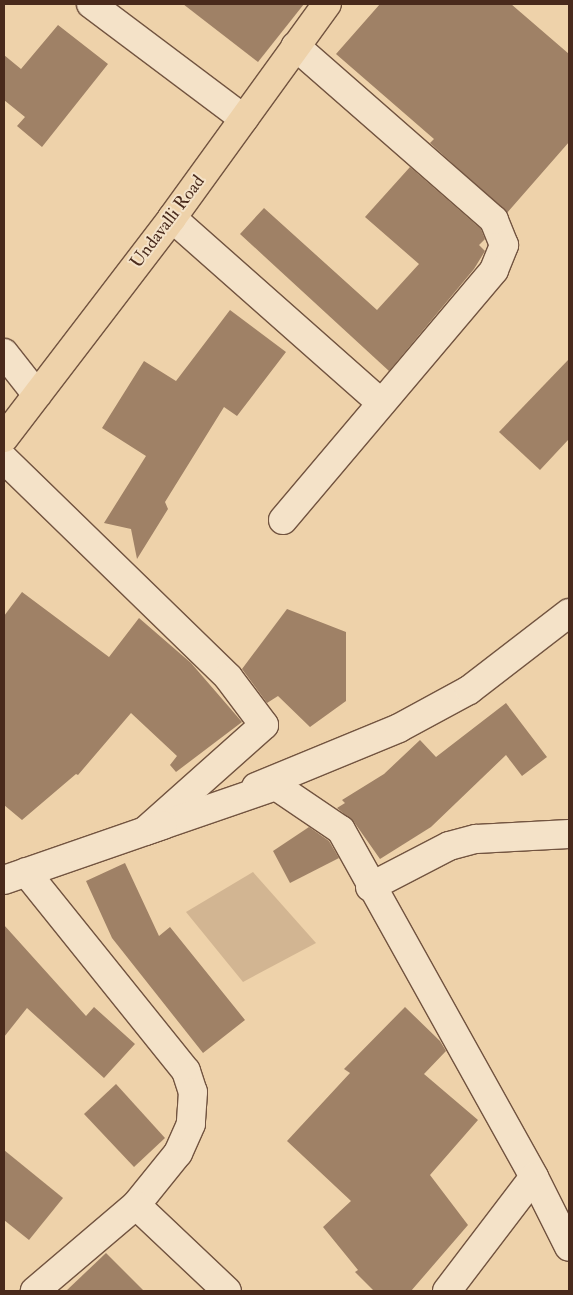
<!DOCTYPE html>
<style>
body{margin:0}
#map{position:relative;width:573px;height:1295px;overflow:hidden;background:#eed2aa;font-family:"IM FELL Double Pica",serif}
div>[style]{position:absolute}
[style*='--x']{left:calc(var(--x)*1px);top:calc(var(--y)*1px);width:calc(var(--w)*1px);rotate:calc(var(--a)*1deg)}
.green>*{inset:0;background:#d2b592}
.building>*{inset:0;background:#9f8166}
.roads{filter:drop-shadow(1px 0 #725440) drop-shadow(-1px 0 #725440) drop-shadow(0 1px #725440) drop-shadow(0 -1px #725440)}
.minor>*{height:28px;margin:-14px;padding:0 14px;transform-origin:14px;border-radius:14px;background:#f4e2c8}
.major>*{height:28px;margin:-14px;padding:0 14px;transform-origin:14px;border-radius:14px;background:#eed2aa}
span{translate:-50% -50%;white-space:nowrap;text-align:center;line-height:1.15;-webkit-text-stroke:4px #f4e2c8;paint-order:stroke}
.street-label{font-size:18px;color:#492a1c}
.frame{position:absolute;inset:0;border:5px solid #492a1c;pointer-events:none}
</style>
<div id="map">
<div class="green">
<i style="clip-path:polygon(253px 872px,316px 943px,243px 982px,186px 912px)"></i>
</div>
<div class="building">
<i style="clip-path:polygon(183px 4px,304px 4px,258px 62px)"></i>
<i style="clip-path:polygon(380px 4px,511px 4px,569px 54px,569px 142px,507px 213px,430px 143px,434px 139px,336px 54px)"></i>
<i style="clip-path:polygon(58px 25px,108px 64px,42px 147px,17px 126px,25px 117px,4px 100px,4px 55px,21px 69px)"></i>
<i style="clip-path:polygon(410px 167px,481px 229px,485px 239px,479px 245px,485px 251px,474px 269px,389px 371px,240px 234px,264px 208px,377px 310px,419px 264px,365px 217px)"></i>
<i style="clip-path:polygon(230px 310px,286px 352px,237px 416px,224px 407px,165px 502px,168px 509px,137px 559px,131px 529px,104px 523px,146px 456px,102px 428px,144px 361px,176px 381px)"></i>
<i style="clip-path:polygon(569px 359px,569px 439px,540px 470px,499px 432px)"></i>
<i style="clip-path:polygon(22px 592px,109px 657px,139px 618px,191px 663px,242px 722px,176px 772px,170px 765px,177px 756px,131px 713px,78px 775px,76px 774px,22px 820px,4px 805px,4px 616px)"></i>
<i style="clip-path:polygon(287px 609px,346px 632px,346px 701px,310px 727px,278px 696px,267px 703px,242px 669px)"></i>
<i style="clip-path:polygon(506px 703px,547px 757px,522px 776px,506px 755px,431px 827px,380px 859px,354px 822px,337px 808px,345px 803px,342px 800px,384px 774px,420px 740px,436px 757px)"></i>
<i style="clip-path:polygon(309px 827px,329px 841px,339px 858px,290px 883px,273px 851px)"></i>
<i style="clip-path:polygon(125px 863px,159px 936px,170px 927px,245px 1020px,203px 1053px,112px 938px,86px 881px)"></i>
<i style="clip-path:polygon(4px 925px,86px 1016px,94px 1007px,135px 1044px,104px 1078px,27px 1008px,4px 1037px)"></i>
<i style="clip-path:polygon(405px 1007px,440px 1041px,446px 1051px,424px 1074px,478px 1120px,430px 1175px,468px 1225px,411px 1291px,374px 1291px,355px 1272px,358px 1270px,323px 1227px,351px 1201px,287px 1141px,350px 1073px,344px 1069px)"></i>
<i style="clip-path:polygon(116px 1084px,165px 1138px,134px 1167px,84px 1114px)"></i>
<i style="clip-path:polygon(4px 1150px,63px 1198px,29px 1240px,4px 1220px)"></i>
<i style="clip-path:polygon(106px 1253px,144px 1291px,66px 1291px)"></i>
</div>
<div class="roads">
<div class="minor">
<i style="--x:91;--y:4;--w:191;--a:36.9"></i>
<i style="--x:172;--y:218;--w:279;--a:41.5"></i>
<i style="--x:4;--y:353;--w:53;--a:51.8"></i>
<i style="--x:4;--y:459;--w:313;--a:44.2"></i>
<i style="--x:228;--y:677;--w:60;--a:53.1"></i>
<i style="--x:264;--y:725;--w:159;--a:138.3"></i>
<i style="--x:145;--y:831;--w:139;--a:-19"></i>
<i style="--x:276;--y:786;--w:78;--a:34.1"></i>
<i style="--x:341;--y:830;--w:397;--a:60.9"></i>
<i style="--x:534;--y:1177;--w:78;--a:63.4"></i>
<i style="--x:283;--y:520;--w:327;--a:-49.8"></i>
<i style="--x:494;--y:270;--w:27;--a:-68"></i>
<i style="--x:504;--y:245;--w:27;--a:-112"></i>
<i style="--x:494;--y:220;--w:264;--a:-138.8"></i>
<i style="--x:256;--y:787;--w:155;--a:-22.4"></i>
<i style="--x:399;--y:728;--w:80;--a:-28.5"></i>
<i style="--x:469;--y:690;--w:126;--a:-37.6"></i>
<i style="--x:26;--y:872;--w:255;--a:51.2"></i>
<i style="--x:186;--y:1071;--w:22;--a:72"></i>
<i style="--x:193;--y:1092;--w:32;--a:94"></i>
<i style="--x:191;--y:1124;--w:32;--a:114"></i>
<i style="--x:178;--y:1153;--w:67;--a:128.9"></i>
<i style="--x:136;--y:1205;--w:133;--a:139.6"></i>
<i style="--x:4;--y:880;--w:168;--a:-19.1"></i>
<i style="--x:370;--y:887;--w:89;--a:-27.4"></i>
<i style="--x:449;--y:846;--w:28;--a:-15"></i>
<i style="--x:476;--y:839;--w:93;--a:-3.1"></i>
<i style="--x:136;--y:1205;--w:125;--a:43.4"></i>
<i style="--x:447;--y:1291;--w:143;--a:-52.7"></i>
</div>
<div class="major">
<i style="--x:4;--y:438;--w:277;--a:-52.6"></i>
<i style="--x:172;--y:218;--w:264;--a:-54.1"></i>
</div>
</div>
<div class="street-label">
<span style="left:168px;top:222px;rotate:-53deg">Undavalli Road</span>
</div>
<div class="frame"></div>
</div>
